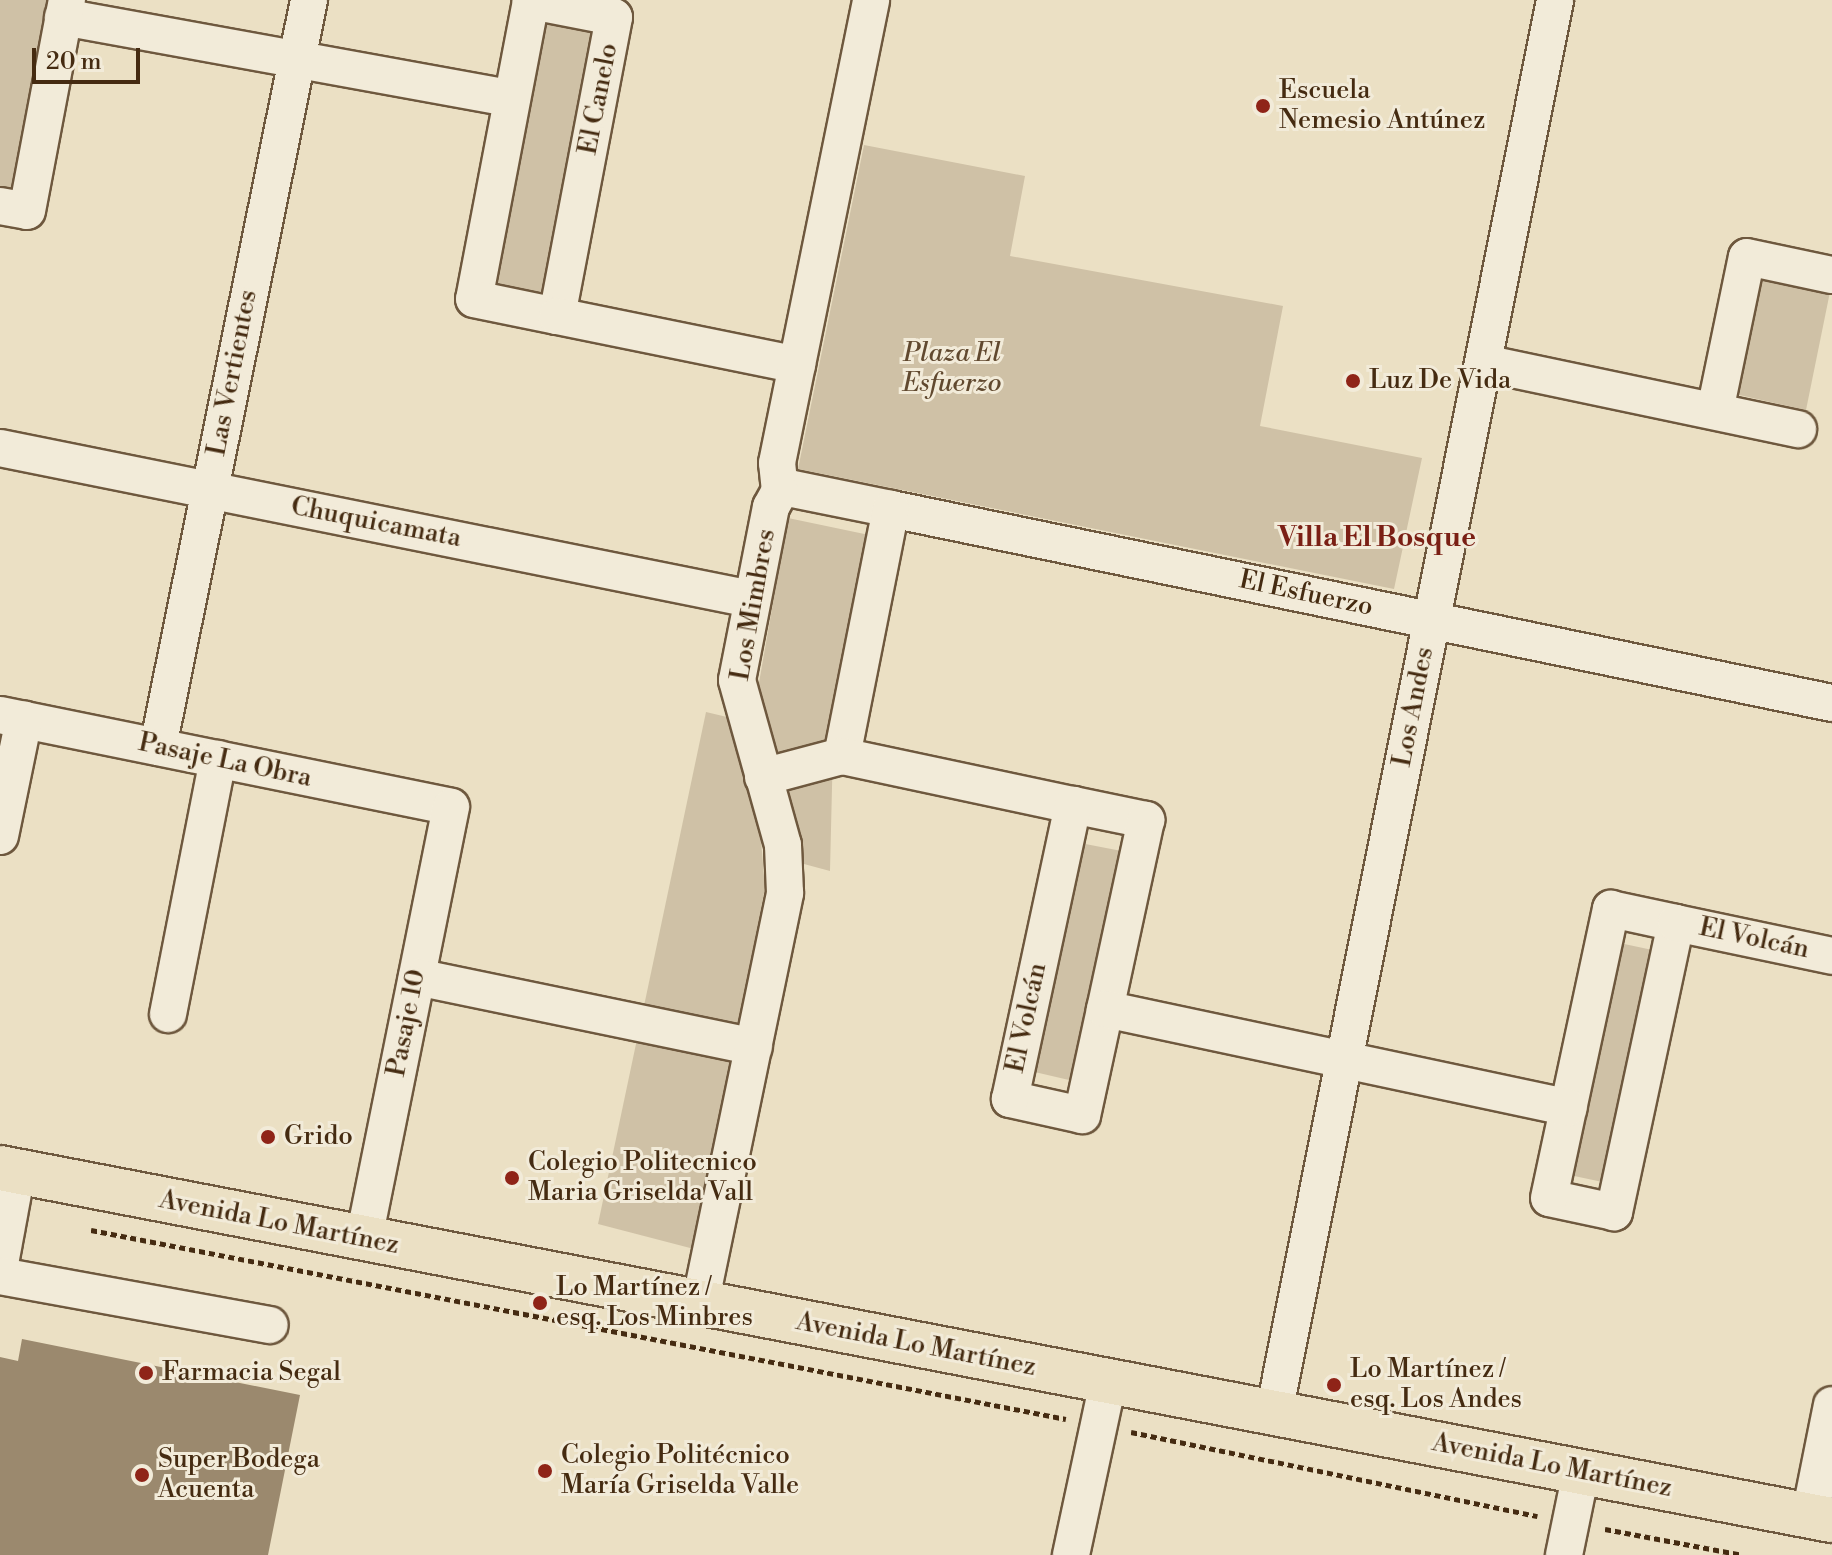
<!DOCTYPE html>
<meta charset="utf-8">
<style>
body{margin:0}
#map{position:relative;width:1832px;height:1555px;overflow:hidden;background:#ebe0c4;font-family:"Libre Bodoni",serif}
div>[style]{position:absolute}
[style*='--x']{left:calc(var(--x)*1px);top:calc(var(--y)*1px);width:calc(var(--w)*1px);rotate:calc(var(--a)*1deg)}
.green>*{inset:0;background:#cfc1a6}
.building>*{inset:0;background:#9b896e}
.path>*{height:5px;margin-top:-2.5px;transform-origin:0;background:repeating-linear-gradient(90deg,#452b11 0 6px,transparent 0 10px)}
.roads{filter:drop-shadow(2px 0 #6e583e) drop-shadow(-2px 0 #6e583e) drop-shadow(0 2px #6e583e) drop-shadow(0 -2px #6e583e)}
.minor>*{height:36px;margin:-18px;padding:0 18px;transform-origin:18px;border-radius:18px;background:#f2ebd9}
.major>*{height:44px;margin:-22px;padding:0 22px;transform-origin:22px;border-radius:22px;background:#ebe0c4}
.dots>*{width:22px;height:22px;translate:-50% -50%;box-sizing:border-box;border:4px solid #f2ebd9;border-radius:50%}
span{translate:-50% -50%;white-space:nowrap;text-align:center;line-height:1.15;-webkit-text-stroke:6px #f2ebd9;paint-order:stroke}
.poi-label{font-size:26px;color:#452b11}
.left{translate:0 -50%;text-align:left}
.street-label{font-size:26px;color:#452b11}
.park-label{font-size:26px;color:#61492f;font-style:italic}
.neighbourhood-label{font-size:28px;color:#7a1f14;font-weight:700}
.scale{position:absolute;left:32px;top:48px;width:108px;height:36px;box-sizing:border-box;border:4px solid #452b11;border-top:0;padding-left:10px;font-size:24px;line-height:28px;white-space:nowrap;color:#452b11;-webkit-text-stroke:6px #f2ebd9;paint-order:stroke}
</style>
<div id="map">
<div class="green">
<i style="clip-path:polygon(0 0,67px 0,27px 211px,0 206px)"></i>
<i style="clip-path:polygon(531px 1px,614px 17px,557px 316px,474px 299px)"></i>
<i style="clip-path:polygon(864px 145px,1025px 176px,1010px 256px,1283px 306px,1260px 426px,1422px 458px,1394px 589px,798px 469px)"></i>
<i style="clip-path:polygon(1753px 271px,1831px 287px,1806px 410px,1726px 392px)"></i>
<i style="clip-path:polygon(788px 518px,874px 536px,833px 746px,830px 871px,804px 864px,757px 694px)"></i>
<i style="clip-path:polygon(706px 712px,727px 717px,741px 738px,756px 780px,765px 888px,694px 1249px,598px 1224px)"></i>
<i style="clip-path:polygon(1075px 842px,1132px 853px,1082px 1083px,1026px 1070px)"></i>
<i style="clip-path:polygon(1610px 941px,1662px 952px,1612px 1184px,1560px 1173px)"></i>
</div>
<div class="building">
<i style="clip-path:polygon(22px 1339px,300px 1395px,268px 1555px,0 1555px,0 1357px,18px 1361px)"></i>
</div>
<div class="path">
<i style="--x:91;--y:1230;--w:993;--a:10.97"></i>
<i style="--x:1131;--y:1432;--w:415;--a:11.7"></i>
<i style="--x:1605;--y:1529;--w:139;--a:10.7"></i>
</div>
<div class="roads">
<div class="minor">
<i style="--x:63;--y:17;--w:456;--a:10.3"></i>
<i style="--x:0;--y:206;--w:27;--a:10"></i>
<i style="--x:27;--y:211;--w:215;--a:-79.3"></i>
<i style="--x:557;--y:316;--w:304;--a:-79.2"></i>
<i style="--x:614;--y:17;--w:85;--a:-169.1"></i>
<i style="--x:531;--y:1;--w:303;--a:100.8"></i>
<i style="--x:474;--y:299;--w:85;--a:11.6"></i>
<i style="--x:557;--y:316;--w:245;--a:11.5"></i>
<i style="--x:1484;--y:363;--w:321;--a:11.9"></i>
<i style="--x:1715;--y:411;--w:157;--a:-78.3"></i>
<i style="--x:1747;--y:257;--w:87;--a:12"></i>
<i style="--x:0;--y:448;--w:766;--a:11.37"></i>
<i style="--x:780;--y:491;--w:9;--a:-21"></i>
<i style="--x:788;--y:488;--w:105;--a:11.5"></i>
<i style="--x:891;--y:509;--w:961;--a:11.65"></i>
<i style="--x:780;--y:491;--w:28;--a:-96"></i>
<i style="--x:777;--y:463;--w:472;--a:-78.5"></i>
<i style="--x:0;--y:715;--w:460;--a:11.5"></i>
<i style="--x:451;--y:807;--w:442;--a:101.4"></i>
<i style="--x:158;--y:747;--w:762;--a:-78.57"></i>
<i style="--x:842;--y:756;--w:252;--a:-78.8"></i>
<i style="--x:763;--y:777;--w:82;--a:-14.9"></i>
<i style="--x:842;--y:756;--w:236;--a:12"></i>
<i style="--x:1073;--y:805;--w:75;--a:11.6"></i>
<i style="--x:1146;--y:820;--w:302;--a:102.2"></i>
<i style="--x:1082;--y:1115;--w:74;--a:-167.5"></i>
<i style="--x:1010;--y:1099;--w:301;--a:-77.9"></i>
<i style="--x:0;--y:836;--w:119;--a:-78.4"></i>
<i style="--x:1611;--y:909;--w:66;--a:12.2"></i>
<i style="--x:1676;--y:923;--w:296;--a:102.1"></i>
<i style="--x:1614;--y:1212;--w:66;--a:-167.8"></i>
<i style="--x:1549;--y:1198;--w:296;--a:-77.9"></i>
<i style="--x:1676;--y:923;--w:159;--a:11.9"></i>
<i style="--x:417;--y:977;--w:344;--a:11.7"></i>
<i style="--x:1105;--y:1009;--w:474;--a:12"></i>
<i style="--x:168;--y:1014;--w:260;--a:-78.9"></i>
<i style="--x:0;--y:1264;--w:95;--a:-79.6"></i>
<i style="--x:0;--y:1276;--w:274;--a:10.3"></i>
<i style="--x:700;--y:1304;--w:420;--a:-78.3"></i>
<i style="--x:785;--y:893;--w:48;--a:-92.4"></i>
<i style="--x:783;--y:845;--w:171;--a:-105.6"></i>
<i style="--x:737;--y:680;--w:176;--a:-78.9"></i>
<i style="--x:771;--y:507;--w:18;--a:-61"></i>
<i style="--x:1274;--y:1413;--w:1441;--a:-78.75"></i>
<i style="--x:1810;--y:1515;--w:112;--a:-78.7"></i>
<i style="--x:1071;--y:1555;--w:177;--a:-77.9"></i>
<i style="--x:1564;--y:1555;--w:85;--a:-78.4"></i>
</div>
<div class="major">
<i style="--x:0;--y:1168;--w:1866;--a:10.88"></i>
</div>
</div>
<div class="dots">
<i style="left:1263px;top:106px;background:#8f2418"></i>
<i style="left:1353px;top:381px;background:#8f2418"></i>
<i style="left:268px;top:1137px;background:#8f2418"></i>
<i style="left:512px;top:1178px;background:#8f2418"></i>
<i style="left:540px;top:1303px;background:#8f2418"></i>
<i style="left:146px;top:1373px;background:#8f2418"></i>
<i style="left:1334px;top:1385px;background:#8f2418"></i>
<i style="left:545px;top:1471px;background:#8f2418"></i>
<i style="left:142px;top:1475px;background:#8f2418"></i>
</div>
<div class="poi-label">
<span class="left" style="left:1279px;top:106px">Escuela<br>Nemesio Antúnez</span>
<span class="left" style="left:1369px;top:381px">Luz De Vida</span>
<span class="left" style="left:284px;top:1137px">Grido</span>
<span class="left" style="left:528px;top:1178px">Colegio Politecnico<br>Maria Griselda Vall</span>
<span class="left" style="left:556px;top:1303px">Lo Martínez /<br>esq. Los Minbres</span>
<span class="left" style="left:1350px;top:1385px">Lo Martínez /<br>esq. Los Andes</span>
<span class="left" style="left:162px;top:1373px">Farmacia Segal</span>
<span class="left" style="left:561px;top:1471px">Colegio Politécnico<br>María Griselda Valle</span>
<span class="left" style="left:158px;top:1475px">Super Bodega<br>Acuenta</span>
</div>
<div class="street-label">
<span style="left:599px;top:99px;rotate:-79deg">El Canelo</span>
<span style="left:233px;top:373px;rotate:-79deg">Las Vertientes</span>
<span style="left:376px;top:523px;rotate:11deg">Chuquicamata</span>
<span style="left:1306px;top:594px;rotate:12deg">El Esfuerzo</span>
<span style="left:754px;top:605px;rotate:-80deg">Los Mimbres</span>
<span style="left:1414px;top:707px;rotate:-79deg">Los Andes</span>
<span style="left:225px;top:761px;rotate:12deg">Pasaje La Obra</span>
<span style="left:1754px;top:939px;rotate:12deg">El Volcán</span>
<span style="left:1027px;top:1018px;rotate:-78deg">El Volcán</span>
<span style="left:407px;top:1023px;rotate:-79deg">Pasaje 10</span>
<span style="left:279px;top:1223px;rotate:11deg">Avenida Lo Martínez</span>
<span style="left:916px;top:1345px;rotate:11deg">Avenida Lo Martínez</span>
<span style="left:1552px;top:1466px;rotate:11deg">Avenida Lo Martínez</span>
</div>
<div class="park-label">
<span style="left:952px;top:369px">Plaza El<br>Esfuerzo</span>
</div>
<div class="neighbourhood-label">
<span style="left:1377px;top:538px">Villa El Bosque</span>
</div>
<div class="scale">20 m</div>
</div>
